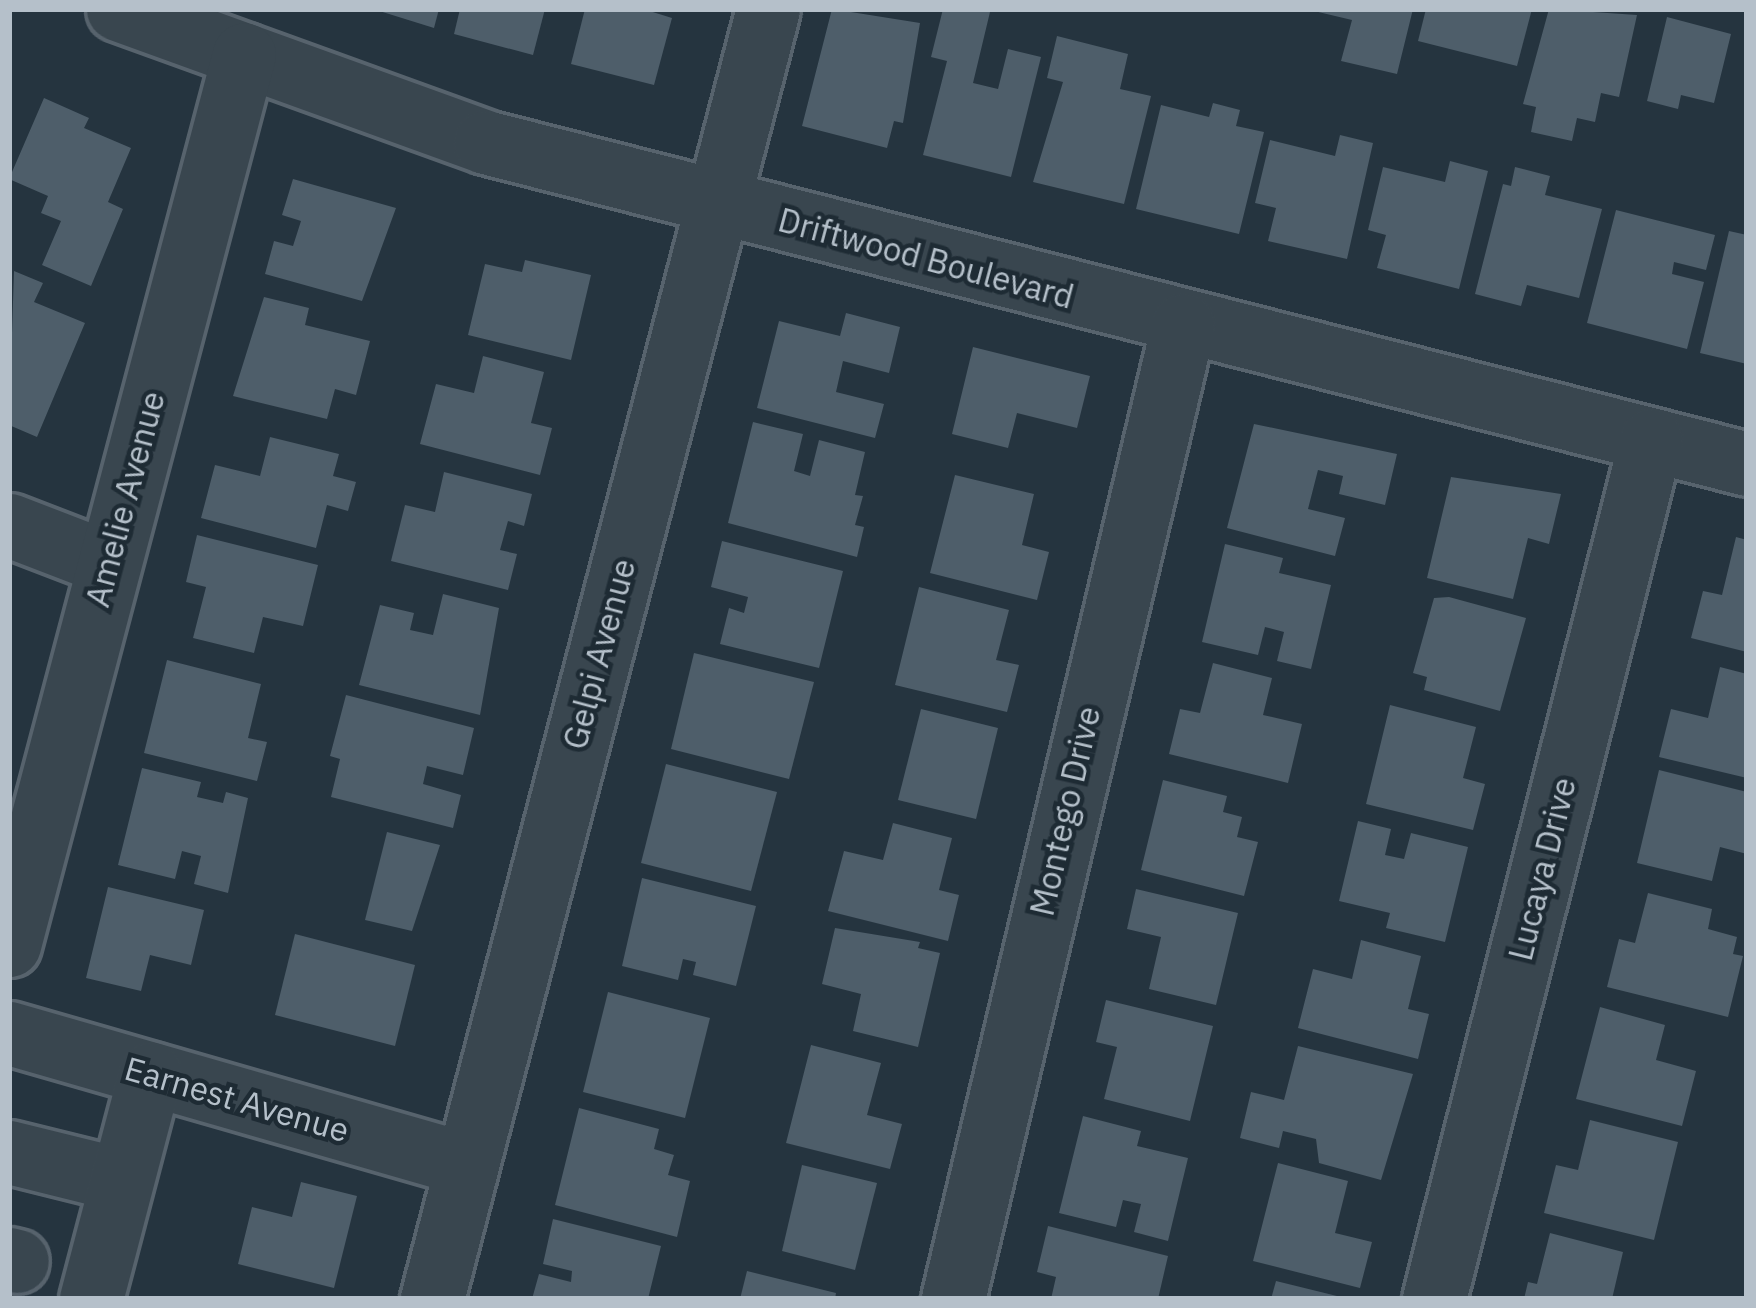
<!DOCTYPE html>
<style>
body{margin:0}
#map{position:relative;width:1756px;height:1308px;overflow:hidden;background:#25343f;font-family:"IBM Plex Sans",sans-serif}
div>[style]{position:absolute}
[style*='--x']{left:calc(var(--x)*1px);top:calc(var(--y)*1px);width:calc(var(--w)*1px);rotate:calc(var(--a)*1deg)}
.building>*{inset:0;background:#4e5e6a}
.roads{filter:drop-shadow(3px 0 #57636d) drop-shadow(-3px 0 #57636d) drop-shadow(0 3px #57636d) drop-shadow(0 -3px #57636d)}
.minor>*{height:63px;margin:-31.5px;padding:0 31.5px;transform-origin:31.5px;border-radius:31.5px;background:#39464f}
span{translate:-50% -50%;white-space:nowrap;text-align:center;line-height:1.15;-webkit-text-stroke:9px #1e2b34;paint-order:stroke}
.street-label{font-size:33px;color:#b5c0ca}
.frame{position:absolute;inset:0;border:12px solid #b5c0ca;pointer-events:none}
</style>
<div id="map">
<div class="building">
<i style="clip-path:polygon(373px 9px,439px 9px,434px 28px)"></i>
<i style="clip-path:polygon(460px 9px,545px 9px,533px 55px,454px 34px)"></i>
<i style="clip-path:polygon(585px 9px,643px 9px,672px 18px,654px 85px,571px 64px)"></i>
<i style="clip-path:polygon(832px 9px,920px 23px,903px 123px,894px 121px,887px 148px,802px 126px)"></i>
<i style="clip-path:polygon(943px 9px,990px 12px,973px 83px,998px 89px,1008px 49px,1041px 57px,1011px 177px,923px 155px,947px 61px,931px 57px)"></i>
<i style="clip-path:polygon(1413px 9px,1397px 74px,1341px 61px,1352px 20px,1314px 11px)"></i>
<i style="clip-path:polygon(1426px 9px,1532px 9px,1517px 66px,1418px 41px)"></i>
<i style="clip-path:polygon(1549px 9px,1637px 15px,1619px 97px,1601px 93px,1595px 122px,1577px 118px,1572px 141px,1531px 132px,1536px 107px,1523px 104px)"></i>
<i style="clip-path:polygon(1667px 17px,1731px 34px,1714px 103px,1681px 95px,1678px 109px,1647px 101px)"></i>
<i style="clip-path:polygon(1057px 36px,1128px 54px,1120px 89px,1151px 96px,1124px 204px,1033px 182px,1063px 82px,1047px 78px)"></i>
<i style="clip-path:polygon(44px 98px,89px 118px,84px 128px,131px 148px,108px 202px,123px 209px,91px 286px,42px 265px,61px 221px,41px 213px,48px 196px,9px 179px)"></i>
<i style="clip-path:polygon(1213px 103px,1240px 110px,1236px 126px,1264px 132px,1239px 234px,1136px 209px,1161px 105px,1209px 117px)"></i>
<i style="clip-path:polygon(1340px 135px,1373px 143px,1347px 259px,1268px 241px,1276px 208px,1255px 203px,1270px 140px,1335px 156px)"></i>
<i style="clip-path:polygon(1450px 161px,1488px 171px,1459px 289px,1377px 268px,1386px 235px,1368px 230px,1383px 167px,1445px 182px)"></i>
<i style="clip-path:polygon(1515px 167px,1550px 176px,1545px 195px,1602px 209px,1579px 298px,1527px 285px,1521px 306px,1475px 294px,1503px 184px,1511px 186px)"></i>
<i style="clip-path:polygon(293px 179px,396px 208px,362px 301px,265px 274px,274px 241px,293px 246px,301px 221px,282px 215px)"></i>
<i style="clip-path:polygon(1616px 210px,1715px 235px,1706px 270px,1674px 262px,1672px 274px,1704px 282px,1687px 349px,1587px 323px)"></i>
<i style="clip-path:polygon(1729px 231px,1747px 235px,1747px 364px,1700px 353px)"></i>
<i style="clip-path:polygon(525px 260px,591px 275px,571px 360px,468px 335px,485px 264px,522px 272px)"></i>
<i style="clip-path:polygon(14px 271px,43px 283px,34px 302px,85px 323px,37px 437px,9px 425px)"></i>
<i style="clip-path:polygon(264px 297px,309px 308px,305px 325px,370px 341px,356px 395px,335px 389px,327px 419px,233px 396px)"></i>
<i style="clip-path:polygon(846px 313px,900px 327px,889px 373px,843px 361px,836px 392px,884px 404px,875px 438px,757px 408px,779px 321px,840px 336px)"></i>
<i style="clip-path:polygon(973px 347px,1090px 376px,1077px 428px,1017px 413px,1008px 448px,952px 434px)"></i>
<i style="clip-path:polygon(483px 356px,544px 372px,531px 423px,552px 428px,540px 475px,420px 444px,436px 384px,474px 393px)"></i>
<i style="clip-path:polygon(753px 422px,803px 434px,794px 471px,810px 476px,819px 440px,865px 452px,855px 495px,863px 496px,855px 525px,864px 527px,857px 557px,728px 523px)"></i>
<i style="clip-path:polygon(1254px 424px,1397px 454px,1385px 505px,1339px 494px,1343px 476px,1318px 470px,1308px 509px,1345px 518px,1335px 556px,1227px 528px)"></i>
<i style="clip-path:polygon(270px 437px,339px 454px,333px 476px,356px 482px,348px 511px,327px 505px,316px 548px,201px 518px,215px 465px,260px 476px)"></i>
<i style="clip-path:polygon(444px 472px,532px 494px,524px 526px,508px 521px,500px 550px,517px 554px,508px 590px,391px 561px,405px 505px,435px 512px)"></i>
<i style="clip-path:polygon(955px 475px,1034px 494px,1022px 545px,1049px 552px,1037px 600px,930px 573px)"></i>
<i style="clip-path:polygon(1451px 477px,1561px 494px,1549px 544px,1528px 538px,1513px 599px,1427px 578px)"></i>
<i style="clip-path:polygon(197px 535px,318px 565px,303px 626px,263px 617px,254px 653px,193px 638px,206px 587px,186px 582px)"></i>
<i style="clip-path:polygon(1736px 537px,1747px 540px,1747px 652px,1691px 638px,1703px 591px,1722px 595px)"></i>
<i style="clip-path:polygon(722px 541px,843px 571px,819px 668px,720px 644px,729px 608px,744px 613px,748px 597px,711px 587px)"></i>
<i style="clip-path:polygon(1225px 544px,1283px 558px,1279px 573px,1331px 585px,1311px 669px,1277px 661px,1284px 632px,1265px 627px,1258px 655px,1202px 642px)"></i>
<i style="clip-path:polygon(919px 587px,1009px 610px,996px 660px,1019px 665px,1007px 712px,895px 685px)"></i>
<i style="clip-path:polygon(443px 594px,499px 608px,480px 715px,359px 685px,380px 605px,414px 613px,410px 630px,433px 635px)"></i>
<i style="clip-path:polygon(1449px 597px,1526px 618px,1500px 711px,1424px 690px,1427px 677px,1413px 673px,1434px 598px)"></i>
<i style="clip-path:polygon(694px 653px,814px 682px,789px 779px,671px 749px)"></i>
<i style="clip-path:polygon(167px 660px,261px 684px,248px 738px,267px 742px,257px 781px,144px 753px)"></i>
<i style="clip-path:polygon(1213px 663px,1272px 678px,1263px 715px,1302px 724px,1288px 783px,1169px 754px,1180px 709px,1200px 713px)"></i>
<i style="clip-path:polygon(1720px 667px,1747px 674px,1747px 778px,1659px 757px,1671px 709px,1708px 718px)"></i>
<i style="clip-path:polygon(346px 695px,474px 728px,463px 775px,427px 766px,423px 784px,461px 795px,453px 828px,331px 797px,340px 759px,330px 756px)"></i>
<i style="clip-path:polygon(1390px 705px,1476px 727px,1463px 778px,1485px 784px,1473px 830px,1366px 804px)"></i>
<i style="clip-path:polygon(921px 709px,998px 728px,976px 819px,898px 800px)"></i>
<i style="clip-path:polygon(666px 764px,777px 792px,751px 891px,641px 863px)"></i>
<i style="clip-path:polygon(142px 768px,201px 782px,197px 797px,223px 803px,226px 792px,248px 798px,228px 893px,194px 884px,201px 856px,182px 851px,175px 879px,118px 865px)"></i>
<i style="clip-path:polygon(1659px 770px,1747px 792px,1747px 854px,1720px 847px,1712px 881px,1637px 863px)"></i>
<i style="clip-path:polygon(1163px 780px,1227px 796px,1223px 812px,1242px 817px,1237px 837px,1258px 842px,1244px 896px,1141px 870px)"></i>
<i style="clip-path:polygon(1358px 821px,1391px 829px,1385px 855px,1404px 859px,1411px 833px,1468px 847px,1445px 942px,1386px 928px,1390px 913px,1339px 901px)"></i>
<i style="clip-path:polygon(893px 823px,952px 838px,939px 890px,959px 895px,948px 941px,828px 911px,844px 851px,883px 860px)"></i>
<i style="clip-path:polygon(387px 832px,440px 845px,412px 931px,365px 920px)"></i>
<i style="clip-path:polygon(642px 878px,756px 906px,736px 986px,693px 975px,696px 962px,683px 959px,678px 980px,622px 966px)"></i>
<i style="clip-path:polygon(108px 887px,204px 910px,191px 965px,150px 955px,141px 991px,86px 978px)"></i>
<i style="clip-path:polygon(1136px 889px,1238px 913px,1216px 1005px,1149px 989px,1161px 937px,1127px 929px)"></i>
<i style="clip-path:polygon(1648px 893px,1712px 909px,1708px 929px,1737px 937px,1733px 954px,1743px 956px,1728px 1017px,1607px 987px,1619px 939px,1635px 943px)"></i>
<i style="clip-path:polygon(835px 928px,920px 942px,918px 948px,940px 953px,918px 1047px,853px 1031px,861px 994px,822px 984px)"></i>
<i style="clip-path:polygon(295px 934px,415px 965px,395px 1046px,275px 1015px)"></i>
<i style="clip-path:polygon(1361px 940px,1421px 956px,1408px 1009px,1429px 1014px,1418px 1059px,1298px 1028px,1313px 969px,1352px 979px)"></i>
<i style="clip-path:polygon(608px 992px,710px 1018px,685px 1118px,583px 1092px)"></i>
<i style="clip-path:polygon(1106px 1000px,1213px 1026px,1190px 1121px,1104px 1099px,1117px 1047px,1096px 1042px)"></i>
<i style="clip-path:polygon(1600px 1007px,1665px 1025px,1656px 1060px,1696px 1071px,1682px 1126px,1576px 1099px)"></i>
<i style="clip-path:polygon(811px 1045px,881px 1063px,867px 1115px,902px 1124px,890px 1169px,786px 1143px)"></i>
<i style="clip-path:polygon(1298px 1046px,1413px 1074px,1381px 1180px,1319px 1163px,1316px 1139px,1283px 1131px,1279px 1148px,1240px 1138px,1251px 1092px,1284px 1100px)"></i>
<i style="clip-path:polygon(579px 1108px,659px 1129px,654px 1149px,674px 1155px,668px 1175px,690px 1181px,677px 1237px,555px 1205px)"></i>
<i style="clip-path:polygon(1083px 1116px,1141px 1131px,1137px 1146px,1188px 1158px,1168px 1241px,1134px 1232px,1141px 1204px,1123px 1200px,1116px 1227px,1059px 1213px)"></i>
<i style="clip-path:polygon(1590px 1120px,1678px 1142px,1654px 1240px,1544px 1213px,1556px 1165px,1578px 1170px)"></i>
<i style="clip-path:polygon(1278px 1163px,1348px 1181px,1335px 1233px,1372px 1242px,1360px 1288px,1253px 1261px)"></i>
<i style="clip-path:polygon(802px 1165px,877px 1183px,855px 1270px,782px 1251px)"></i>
<i style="clip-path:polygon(301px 1182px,357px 1196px,334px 1288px,238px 1264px,252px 1207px,292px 1217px)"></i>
<i style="clip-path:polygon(553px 1219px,661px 1246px,648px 1299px,532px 1299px,539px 1274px,571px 1282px,572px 1271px,543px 1264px)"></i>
<i style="clip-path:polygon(1048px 1226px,1168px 1256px,1158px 1299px,1051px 1299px,1056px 1277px,1037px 1272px)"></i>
<i style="clip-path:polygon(1550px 1233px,1623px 1252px,1612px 1299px,1524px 1299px,1528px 1282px,1537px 1284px)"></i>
<i style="clip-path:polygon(747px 1271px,836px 1293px,835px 1299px,740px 1299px)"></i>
<i style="clip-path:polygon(1276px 1281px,1341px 1297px,1341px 1299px,1271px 1299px)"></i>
</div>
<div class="roads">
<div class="minor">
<i style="--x:118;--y:9;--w:390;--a:19.9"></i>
<i style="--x:485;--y:142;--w:1302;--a:14.31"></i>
<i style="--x:9;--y:525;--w:106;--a:21"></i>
<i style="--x:9;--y:945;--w:921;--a:-75.22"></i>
<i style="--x:9;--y:1033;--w:475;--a:16"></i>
<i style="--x:9;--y:1152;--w:116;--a:13.9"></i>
<i style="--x:9;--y:1259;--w:8;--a:14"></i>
<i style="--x:91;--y:1299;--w:233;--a:-75.3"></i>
<i style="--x:432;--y:1299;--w:1333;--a:-75.4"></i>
<i style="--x:953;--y:1299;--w:1001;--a:-76.71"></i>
<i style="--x:1434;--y:1299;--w:886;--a:-75.82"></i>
</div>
</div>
<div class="street-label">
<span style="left:926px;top:258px;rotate:15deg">Driftwood Boulevard</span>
<span style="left:125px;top:499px;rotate:-75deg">Amelie Avenue</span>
<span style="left:599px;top:654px;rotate:-75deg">Gelpi Avenue</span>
<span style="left:1065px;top:811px;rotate:-77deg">Montego Drive</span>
<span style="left:1542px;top:869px;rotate:-76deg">Lucaya Drive</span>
<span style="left:237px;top:1099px;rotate:16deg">Earnest Avenue</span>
</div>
<div class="frame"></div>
</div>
